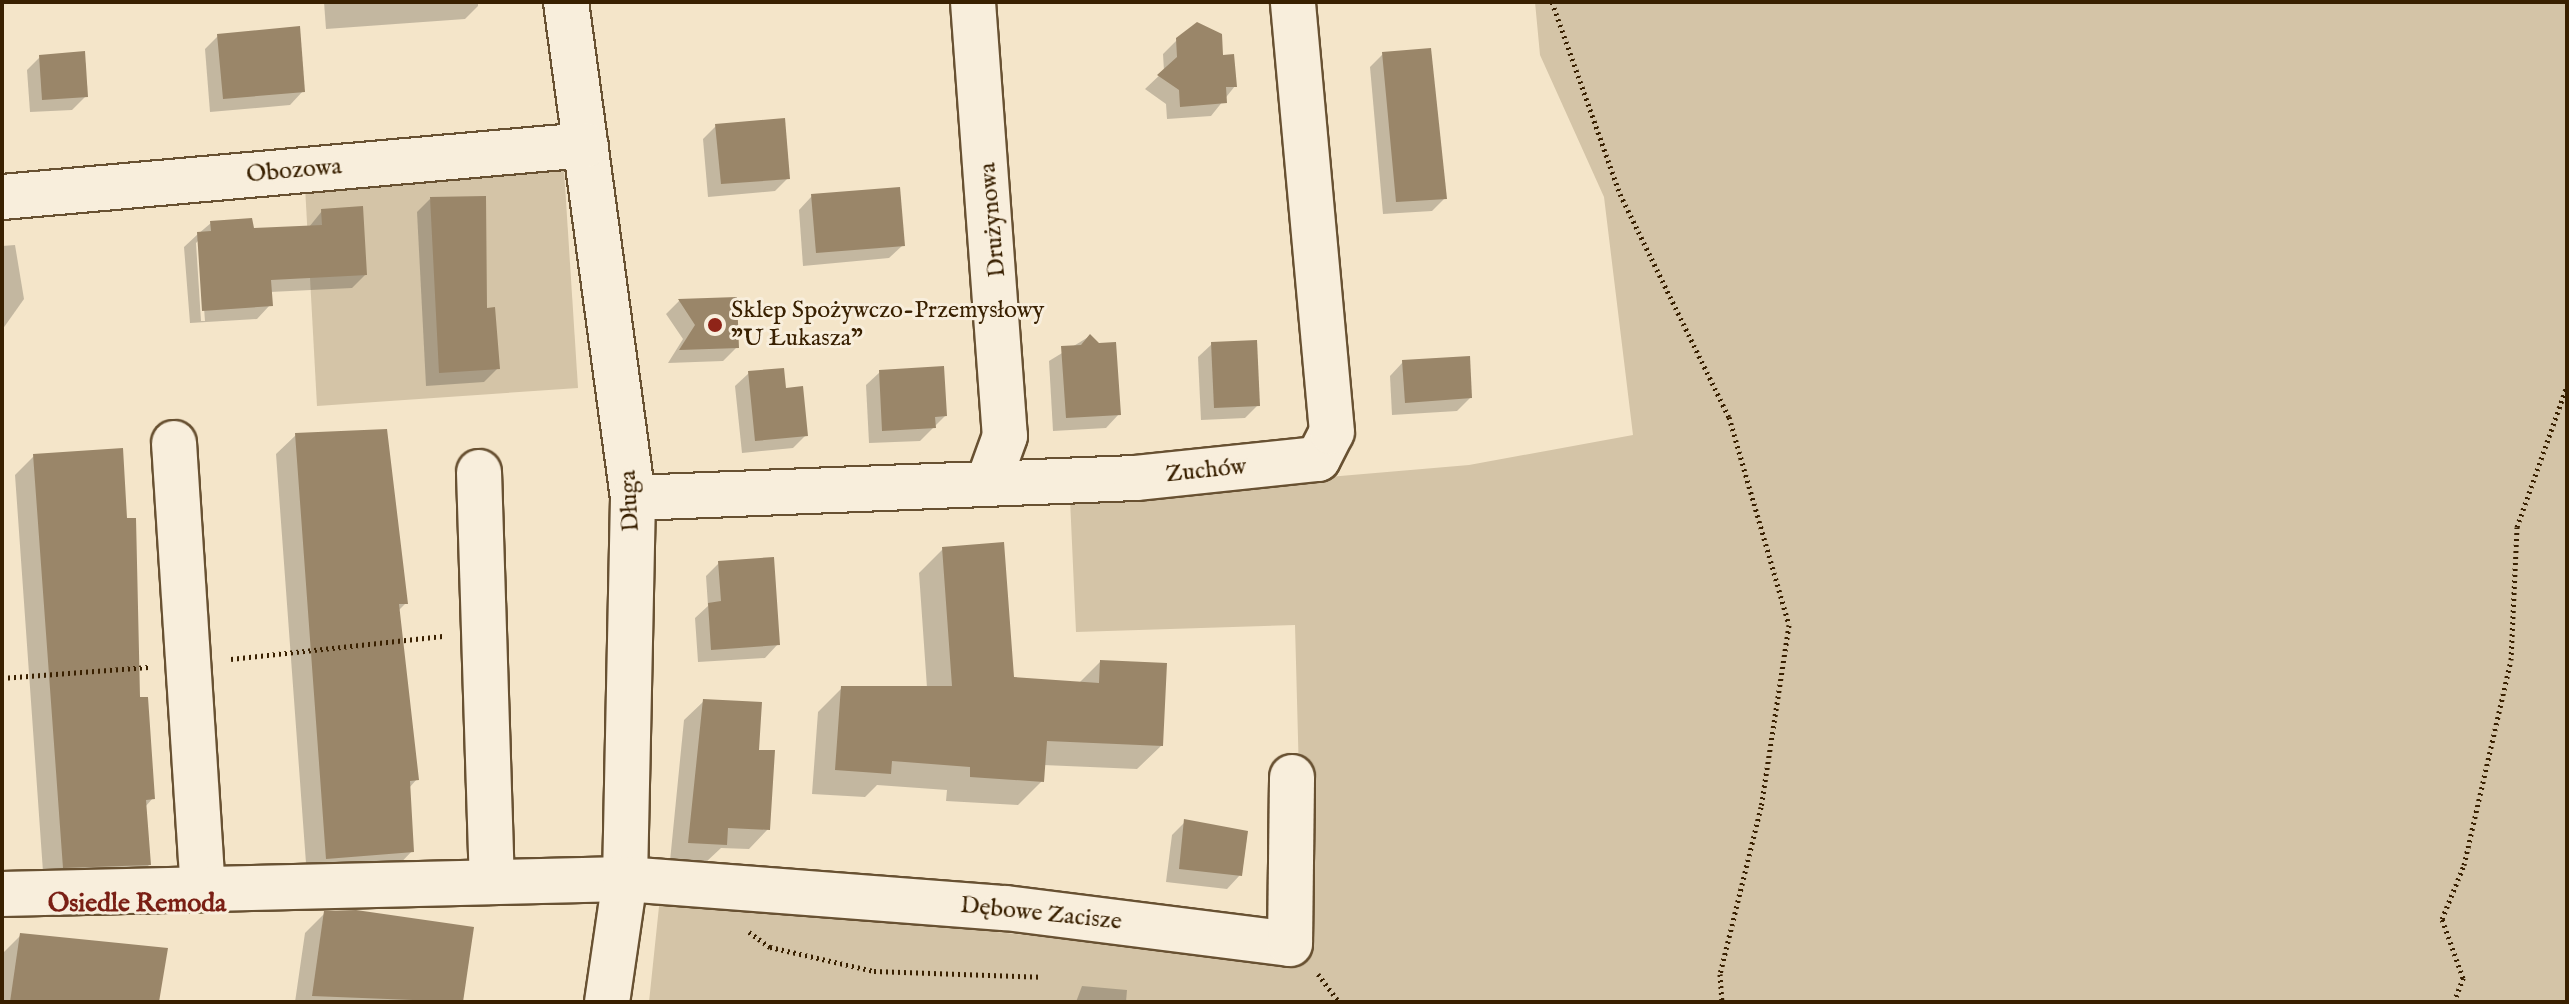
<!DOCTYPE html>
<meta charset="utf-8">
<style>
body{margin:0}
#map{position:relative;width:2569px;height:1004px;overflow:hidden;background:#f4e5c9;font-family:"IM FELL English",serif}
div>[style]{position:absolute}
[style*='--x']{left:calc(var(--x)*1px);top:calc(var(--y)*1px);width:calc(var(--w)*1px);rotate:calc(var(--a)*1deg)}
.green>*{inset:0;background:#d4c4a7}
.shadow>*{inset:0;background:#0003}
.building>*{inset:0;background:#9a8669}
.path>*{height:5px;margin-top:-2.5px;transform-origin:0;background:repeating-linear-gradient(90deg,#392000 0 2px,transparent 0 6px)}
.roads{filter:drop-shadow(2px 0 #685132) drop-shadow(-2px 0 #685132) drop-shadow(0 2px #685132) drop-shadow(0 -2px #685132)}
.minor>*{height:44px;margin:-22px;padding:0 22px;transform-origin:22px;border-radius:22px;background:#f8eedc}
.dots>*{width:22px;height:22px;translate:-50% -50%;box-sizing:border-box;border:4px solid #f8eedc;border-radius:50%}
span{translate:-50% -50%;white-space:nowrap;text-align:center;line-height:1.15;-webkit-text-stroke:6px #f8eedc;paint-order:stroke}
.street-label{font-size:24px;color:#392000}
.poi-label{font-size:24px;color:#392000}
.left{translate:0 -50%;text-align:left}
.neighbourhood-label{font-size:26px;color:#7a1f14;font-weight:700}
.frame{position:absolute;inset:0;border:4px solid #392000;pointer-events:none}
</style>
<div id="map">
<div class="green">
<i style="clip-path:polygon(1535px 2px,2567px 2px,2567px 1002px,649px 1002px,660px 897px,1304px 964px,1295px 625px,1076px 632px,1070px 499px,1469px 465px,1633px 435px,1604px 197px,1540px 55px)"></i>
<i style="clip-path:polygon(564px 170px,578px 388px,317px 406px,305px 186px)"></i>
</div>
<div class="shadow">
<i style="clip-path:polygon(324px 2px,478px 2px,478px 6px,465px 19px,326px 29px)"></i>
<i style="clip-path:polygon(218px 36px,303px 91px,290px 105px,210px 112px,205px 49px)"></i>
<i style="clip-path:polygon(1177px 40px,1221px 57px,1235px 86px,1211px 116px,1167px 119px,1166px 104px,1145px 89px,1164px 71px,1163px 54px)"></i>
<i style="clip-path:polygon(1383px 54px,1445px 198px,1432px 211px,1383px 214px,1370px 67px)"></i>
<i style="clip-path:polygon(40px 57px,86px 96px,72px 110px,30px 112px,27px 70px)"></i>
<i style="clip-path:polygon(716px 126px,788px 178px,775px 191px,708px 197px,703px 139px)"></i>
<i style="clip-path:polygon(812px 196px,903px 245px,889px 258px,803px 266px,799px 210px)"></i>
<i style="clip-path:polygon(430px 199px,485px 310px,498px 368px,484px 382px,426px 386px,417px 212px)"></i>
<i style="clip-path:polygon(evenodd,322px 211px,365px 275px,352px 288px,270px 292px,270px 305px,257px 319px,190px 323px,184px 247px,198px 234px,211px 223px,252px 230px,309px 227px,322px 211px,199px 240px,205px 321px,201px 321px,196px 243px,199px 240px)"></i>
<i style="clip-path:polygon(15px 245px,24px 299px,2px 330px,2px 246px)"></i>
<i style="clip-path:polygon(735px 299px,736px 348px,723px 361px,668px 363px,683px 339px,666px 314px,679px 301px)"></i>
<i style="clip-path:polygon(1090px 336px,1119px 414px,1106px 428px,1053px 431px,1049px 361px)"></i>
<i style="clip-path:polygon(1212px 344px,1258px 405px,1245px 418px,1201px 420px,1198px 357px)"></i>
<i style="clip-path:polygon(1403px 362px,1470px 398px,1457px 411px,1392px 415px,1390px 376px)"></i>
<i style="clip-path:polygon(880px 372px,945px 416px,920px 441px,869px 443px,866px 385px)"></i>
<i style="clip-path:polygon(749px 373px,784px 390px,806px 435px,793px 448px,742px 453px,735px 386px)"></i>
<i style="clip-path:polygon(296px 435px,406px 603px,398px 611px,417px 779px,409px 788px,412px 851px,393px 871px,307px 877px,276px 454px)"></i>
<i style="clip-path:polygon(34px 456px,138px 699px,153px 798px,145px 807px,149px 865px,130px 884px,44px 886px,15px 475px)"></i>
<i style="clip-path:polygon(943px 549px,1013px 679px,1078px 684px,1100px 662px,1162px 745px,1137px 769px,1043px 765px,1042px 781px,1018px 805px,946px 801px,947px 790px,877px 785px,865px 797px,812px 794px,818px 712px,842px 688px,927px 688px,919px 573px)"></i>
<i style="clip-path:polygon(719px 563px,778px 644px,765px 658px,698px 662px,695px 618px,708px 606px,706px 576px)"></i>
<i style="clip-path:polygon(704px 701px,757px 752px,768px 829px,749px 849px,721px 848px,705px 863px,670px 861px,684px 720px)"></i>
<i style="clip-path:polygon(1185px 822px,1240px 875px,1227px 889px,1166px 882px,1172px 835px)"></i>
<i style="clip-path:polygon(325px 913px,462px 1000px,469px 1002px,295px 1002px,305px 933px)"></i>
<i style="clip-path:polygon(21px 935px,156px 1002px,2px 1002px,2px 954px)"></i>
<i style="clip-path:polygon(1082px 986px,1127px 990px,1126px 1002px,1076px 1002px)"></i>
</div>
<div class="building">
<i style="clip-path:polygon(1197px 22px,1222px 34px,1223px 55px,1234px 54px,1237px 87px,1226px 87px,1227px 103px,1180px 107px,1179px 90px,1157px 75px,1177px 57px,1176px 38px)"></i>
<i style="clip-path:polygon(300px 26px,305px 92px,223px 99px,217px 34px)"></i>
<i style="clip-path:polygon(1431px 48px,1447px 199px,1396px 202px,1382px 52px)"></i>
<i style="clip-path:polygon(85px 51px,88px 97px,42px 100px,39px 55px)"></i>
<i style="clip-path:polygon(785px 118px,790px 179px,721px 184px,715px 124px)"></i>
<i style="clip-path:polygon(900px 187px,905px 246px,816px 253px,811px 194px)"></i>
<i style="clip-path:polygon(486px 196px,487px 308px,495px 307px,500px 369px,439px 373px,430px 197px)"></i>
<i style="clip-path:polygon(363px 206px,367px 275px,271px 280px,273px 306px,202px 311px,197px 232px,211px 231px,210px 221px,252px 218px,254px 228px,322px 225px,321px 209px)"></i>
<i style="clip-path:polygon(737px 297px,739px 348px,679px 350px,695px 325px,678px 299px)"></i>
<i style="clip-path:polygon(1090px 334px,1099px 343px,1116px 342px,1121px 415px,1066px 418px,1061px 346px,1081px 345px)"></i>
<i style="clip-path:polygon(1257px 340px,1260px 406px,1214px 408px,1211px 342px)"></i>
<i style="clip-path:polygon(1470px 356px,1472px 398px,1405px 403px,1402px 360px)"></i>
<i style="clip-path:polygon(944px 366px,947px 416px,935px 417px,936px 428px,882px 431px,879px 370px)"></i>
<i style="clip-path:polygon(784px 368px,786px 388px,803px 386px,808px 436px,755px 441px,748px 371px)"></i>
<i style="clip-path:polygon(387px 429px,408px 604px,399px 604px,419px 780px,410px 781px,414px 852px,326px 859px,295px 433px)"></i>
<i style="clip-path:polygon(123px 448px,127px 518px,136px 518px,140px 697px,148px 697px,155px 799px,146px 800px,151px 865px,63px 868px,33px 454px)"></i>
<i style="clip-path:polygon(1004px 542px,1014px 677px,1099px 683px,1100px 660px,1167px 663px,1163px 746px,1047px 741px,1044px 782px,970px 777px,970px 767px,892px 761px,891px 774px,835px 770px,841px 686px,952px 686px,942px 547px)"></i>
<i style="clip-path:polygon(774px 557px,780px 645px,711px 650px,708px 603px,721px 601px,718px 561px)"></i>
<i style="clip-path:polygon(703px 699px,762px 702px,759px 750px,775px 750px,770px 830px,728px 828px,727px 845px,688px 843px)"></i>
<i style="clip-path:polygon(1184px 819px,1248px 831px,1242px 876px,1179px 869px)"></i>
<i style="clip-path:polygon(356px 910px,474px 927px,463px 1002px,312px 996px,324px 911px)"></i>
<i style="clip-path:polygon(20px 933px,168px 948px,159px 1002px,10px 1002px)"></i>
</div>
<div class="path">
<i style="--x:1552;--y:2;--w:204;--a:70.5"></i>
<i style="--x:1620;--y:194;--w:248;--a:64"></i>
<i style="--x:1729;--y:417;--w:216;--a:73.9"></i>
<i style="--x:1789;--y:625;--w:184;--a:98.7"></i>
<i style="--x:1761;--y:807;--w:172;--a:103.8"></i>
<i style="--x:1720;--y:974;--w:28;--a:86"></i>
<i style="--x:231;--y:659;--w:213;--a:-6.2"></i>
<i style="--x:2;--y:678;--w:147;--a:-4.3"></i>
<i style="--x:749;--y:932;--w:26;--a:36"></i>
<i style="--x:770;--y:947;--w:107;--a:13"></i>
<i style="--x:874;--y:971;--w:168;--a:2"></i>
<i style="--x:1318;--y:974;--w:35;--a:53"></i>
<i style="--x:2454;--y:1002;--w:26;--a:-69"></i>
<i style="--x:2463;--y:978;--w:63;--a:-109.6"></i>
<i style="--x:2442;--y:919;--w:58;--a:-67.8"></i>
<i style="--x:2464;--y:865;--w:210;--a:-77.1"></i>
<i style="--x:2511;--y:660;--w:133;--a:-87.4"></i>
<i style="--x:2517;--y:527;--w:150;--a:-70.5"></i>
</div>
<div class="roads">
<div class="minor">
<i style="--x:566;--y:2;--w:501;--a:82.31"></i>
<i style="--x:633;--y:498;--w:381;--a:91.2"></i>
<i style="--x:625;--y:879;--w:124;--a:98.3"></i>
<i style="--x:973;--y:2;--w:435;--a:85.8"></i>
<i style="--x:1005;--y:436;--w:50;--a:109.9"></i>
<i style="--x:2;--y:197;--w:586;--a:-5.09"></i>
<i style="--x:174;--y:443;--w:447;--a:86.3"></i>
<i style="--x:479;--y:472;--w:410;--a:88.2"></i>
<i style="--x:633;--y:498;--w:503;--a:-2.28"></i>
<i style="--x:1136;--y:478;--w:183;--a:-6"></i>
<i style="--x:1318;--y:459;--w:30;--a:-63"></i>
<i style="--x:1332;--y:432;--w:432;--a:-95.2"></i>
<i style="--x:2;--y:894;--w:623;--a:-1.38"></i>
<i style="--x:625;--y:879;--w:382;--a:4.4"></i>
<i style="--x:1006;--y:908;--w:286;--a:7.2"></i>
<i style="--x:1290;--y:944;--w:167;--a:-89.3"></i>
</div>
</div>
<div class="dots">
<i style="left:715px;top:325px;background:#8f2418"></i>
</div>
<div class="street-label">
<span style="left:294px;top:171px;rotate:-5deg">Obozowa</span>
<span style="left:993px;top:220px;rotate:-95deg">Drużynowa</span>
<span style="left:1206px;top:471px;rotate:-6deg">Zuchów</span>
<span style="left:630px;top:501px;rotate:-93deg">Długa</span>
<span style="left:1041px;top:914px;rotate:6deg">Dębowe Zacisze</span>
</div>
<div class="poi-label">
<span class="left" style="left:731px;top:325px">Sklep Spożywczo-Przemysłowy<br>"U Łukasza"</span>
</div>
<div class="neighbourhood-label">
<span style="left:137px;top:904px">Osiedle Remoda</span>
</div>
<div class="frame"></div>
</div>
